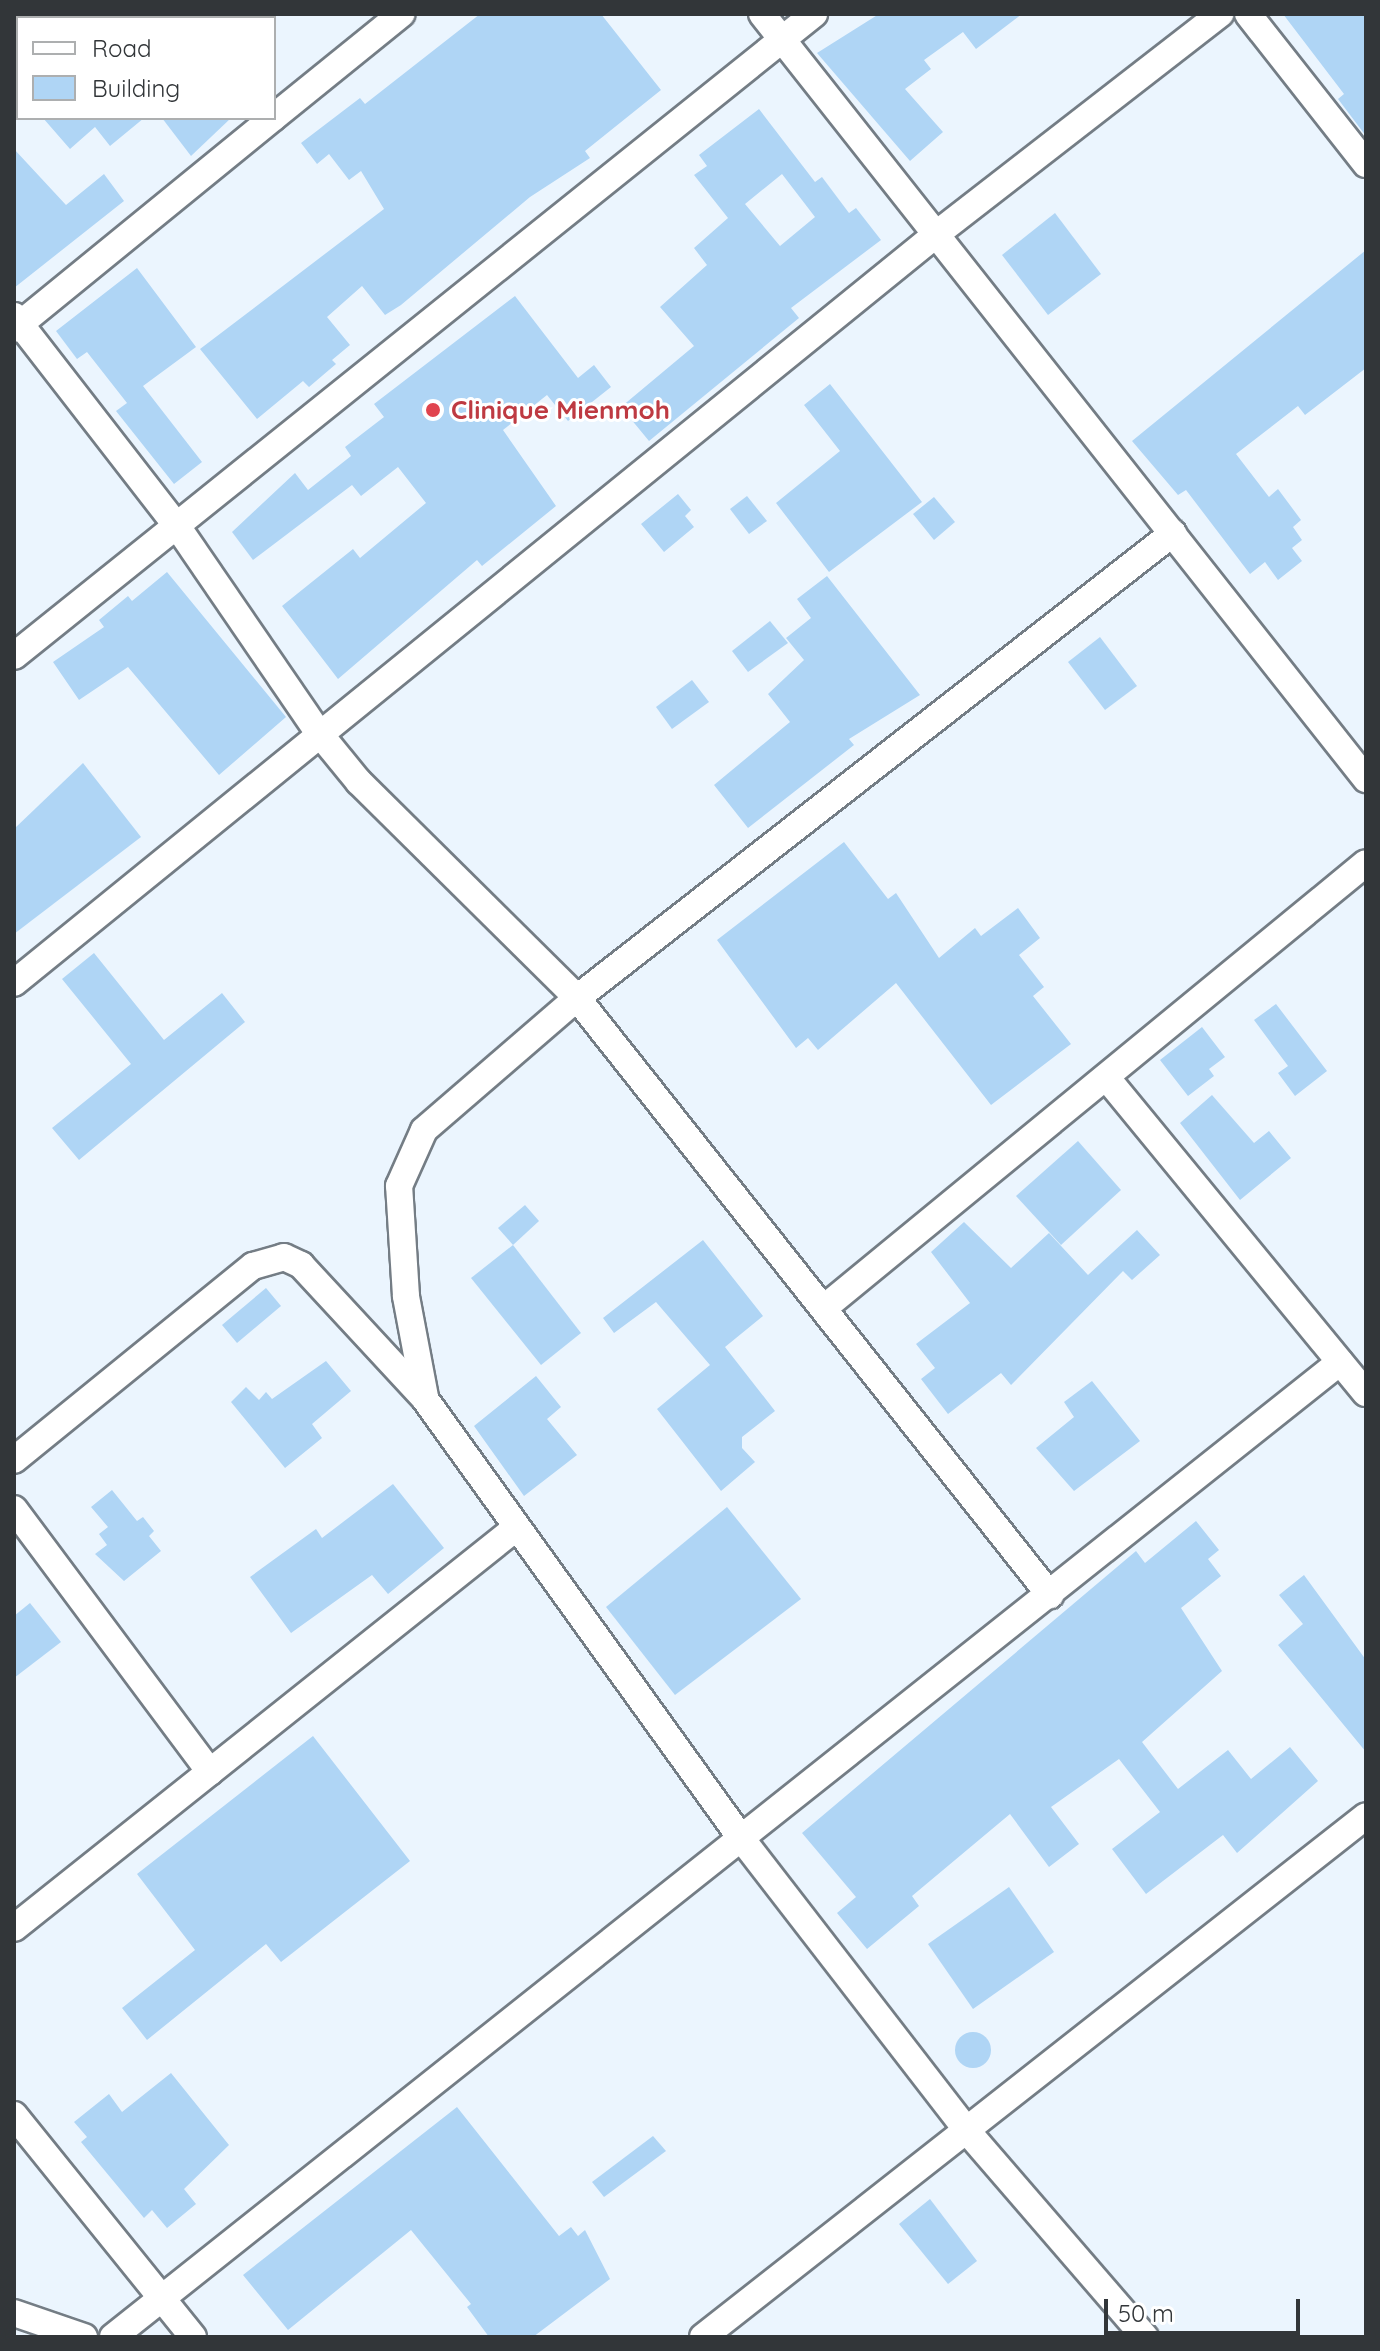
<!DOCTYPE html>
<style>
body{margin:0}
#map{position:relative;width:1380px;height:2351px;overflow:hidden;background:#ebf5fe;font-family:Quicksand,sans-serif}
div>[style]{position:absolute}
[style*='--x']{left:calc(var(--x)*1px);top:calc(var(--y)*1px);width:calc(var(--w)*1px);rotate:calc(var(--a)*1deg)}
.building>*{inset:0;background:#afd5f5}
.round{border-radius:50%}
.roads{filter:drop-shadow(2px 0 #747d85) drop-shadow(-2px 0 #747d85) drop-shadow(0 2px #747d85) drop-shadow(0 -2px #747d85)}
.minor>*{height:26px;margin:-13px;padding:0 13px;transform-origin:13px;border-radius:13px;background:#fff}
.dots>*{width:22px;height:22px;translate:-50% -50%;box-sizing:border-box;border:4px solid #fff;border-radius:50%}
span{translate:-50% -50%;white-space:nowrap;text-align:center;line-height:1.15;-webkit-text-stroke:6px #fff;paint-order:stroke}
.health-label{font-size:26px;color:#be3a42;font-weight:700}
.left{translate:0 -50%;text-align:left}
.frame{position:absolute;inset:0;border:16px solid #323639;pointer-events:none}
.legend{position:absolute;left:16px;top:16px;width:260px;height:104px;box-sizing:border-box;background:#fff;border:2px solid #adafb0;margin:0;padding:10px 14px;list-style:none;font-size:24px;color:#323639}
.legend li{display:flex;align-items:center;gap:16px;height:40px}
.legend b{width:40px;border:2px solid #adafb0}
.scale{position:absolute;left:1104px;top:2299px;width:196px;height:36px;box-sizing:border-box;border:4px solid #323639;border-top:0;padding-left:10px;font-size:24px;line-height:28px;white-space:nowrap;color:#323639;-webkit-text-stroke:6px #fff;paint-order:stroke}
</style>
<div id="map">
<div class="building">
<i style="clip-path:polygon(480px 14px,601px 14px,661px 90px,585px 151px,590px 158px,530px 197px,401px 305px,385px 315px,362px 286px,327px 317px,350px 345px,332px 360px,336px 364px,309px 387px,303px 381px,257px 419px,200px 349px,384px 209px,361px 171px,349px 180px,329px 154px,317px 164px,301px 143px,360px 98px,365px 104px)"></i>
<i style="clip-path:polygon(879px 14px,1022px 14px,976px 49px,963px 32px,924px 60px,931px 69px,905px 89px,943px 132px,910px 161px,817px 53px)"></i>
<i style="clip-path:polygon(1283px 14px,1366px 14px,1366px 136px,1338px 99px,1344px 94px)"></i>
<i style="clip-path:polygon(evenodd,759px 109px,815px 182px,822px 177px,849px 213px,856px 208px,881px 240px,791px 308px,799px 318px,649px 441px,621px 407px,694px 346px,660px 307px,707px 265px,694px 248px,728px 218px,694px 175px,707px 166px,699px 155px,759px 109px,782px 174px,815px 217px,780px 246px,745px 204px,782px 174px)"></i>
<i style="clip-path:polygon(43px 118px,144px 118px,110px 146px,95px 127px,70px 149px)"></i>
<i style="clip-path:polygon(162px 118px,231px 118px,191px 156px)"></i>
<i style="clip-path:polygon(14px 149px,66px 205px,104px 174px,124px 201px,14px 288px)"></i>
<i style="clip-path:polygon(1055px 213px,1101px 274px,1048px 315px,1002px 255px)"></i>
<i style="clip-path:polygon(1366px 250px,1366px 368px,1305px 415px,1298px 406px,1236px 454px,1269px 497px,1278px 489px,1301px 520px,1293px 527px,1302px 540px,1292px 548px,1302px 561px,1278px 580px,1265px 562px,1250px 574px,1186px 490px,1178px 495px,1132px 441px)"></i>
<i style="clip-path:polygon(137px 268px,196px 347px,143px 386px,202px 462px,174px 484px,116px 411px,127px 403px,87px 352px,77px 359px,56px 331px)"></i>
<i style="clip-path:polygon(515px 296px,578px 378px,594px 365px,611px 387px,568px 421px,547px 395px,503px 430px,556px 506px,482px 566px,477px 560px,338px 679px,282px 606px,353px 549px,360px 558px,426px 503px,398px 467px,361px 496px,352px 485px,253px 560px,232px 532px,295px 473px,308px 490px,351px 456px,345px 447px,384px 417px,374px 404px)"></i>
<i style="clip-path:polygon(830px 384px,922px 502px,829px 572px,776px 503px,840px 451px,804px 405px)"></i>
<i style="clip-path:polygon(678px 494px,691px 510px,685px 516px,694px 527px,664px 552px,641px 524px)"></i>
<i style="clip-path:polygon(747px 496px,767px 521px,749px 534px,730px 509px)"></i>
<i style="clip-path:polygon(934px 497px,955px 522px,934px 540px,913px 514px)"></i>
<i style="clip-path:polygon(167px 572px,286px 717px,219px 775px,128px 667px,79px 700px,53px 662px,104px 627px,99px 620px,128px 596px,132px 601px)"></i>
<i style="clip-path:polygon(827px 576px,920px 695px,849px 739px,854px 745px,748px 828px,714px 785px,790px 722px,768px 694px,804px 660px,786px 638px,811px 618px,797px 599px)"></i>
<i style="clip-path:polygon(770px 621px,788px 643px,748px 672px,732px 651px)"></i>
<i style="clip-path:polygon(1100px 637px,1137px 686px,1105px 710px,1068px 662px)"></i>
<i style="clip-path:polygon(692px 680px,709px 702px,672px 729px,656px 707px)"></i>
<i style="clip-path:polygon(83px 763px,141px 837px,14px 934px,14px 829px)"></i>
<i style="clip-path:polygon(844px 842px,888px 899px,896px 893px,939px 958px,975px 928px,981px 936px,1018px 908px,1040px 938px,1019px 955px,1044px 987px,1033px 996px,1071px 1044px,991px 1105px,896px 983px,818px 1050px,808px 1038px,796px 1048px,717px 940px)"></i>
<i style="clip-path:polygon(94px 953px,164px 1040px,222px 993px,245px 1022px,79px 1160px,52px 1128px,131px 1064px,62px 979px)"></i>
<i style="clip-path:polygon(1276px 1004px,1327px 1071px,1295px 1096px,1278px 1073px,1288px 1066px,1254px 1020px)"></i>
<i style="clip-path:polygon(1202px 1027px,1225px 1057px,1209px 1069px,1214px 1076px,1188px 1096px,1160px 1060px)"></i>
<i style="clip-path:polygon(1212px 1095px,1254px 1143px,1269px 1131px,1291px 1158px,1240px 1200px,1180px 1123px)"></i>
<i style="clip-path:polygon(1078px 1141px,1121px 1190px,1061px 1245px,1016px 1196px)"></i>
<i style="clip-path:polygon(525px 1205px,539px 1221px,513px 1245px,498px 1228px)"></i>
<i style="clip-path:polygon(964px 1222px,1011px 1268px,1049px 1233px,1088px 1275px,1137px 1230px,1160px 1255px,1132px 1280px,1123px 1271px,1011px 1385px,1001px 1373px,948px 1414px,921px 1379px,935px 1368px,916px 1344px,970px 1303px,931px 1252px)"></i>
<i style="clip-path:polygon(703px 1240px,763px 1316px,725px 1347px,775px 1411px,742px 1437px,742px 1448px,755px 1462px,721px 1491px,657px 1409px,710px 1365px,656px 1302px,614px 1333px,603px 1318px)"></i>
<i style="clip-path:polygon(513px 1245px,581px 1333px,541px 1365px,471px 1278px)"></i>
<i style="clip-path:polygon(266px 1288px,281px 1306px,237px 1343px,222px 1325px)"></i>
<i style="clip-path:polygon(326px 1361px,351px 1391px,312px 1424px,322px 1438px,285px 1468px,231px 1402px,246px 1387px,259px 1400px,266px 1392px,272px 1399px)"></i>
<i style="clip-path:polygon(536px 1376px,561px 1407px,547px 1419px,577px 1455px,524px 1496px,474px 1426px)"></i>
<i style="clip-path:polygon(1092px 1381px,1140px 1441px,1074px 1491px,1036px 1448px,1074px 1417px,1064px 1402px)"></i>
<i style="clip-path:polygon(393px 1484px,444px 1548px,388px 1594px,372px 1575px,291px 1633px,250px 1577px,316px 1529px,322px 1538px)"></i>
<i style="clip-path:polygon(112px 1490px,137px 1521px,143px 1517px,154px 1531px,149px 1536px,161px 1551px,124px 1581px,95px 1554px,107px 1545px,99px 1534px,108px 1527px,91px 1507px)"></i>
<i style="clip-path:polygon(727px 1507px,801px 1599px,675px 1695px,606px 1607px)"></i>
<i style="clip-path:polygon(1196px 1521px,1219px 1550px,1208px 1559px,1221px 1576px,1181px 1608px,1222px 1671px,1142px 1742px,1178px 1789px,1228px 1750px,1251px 1779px,1290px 1747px,1318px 1781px,1237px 1853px,1223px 1835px,1146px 1894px,1112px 1849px,1160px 1812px,1119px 1759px,1051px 1807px,1079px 1844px,1049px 1867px,1010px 1814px,912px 1896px,919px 1906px,867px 1949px,837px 1913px,856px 1897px,802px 1833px,1136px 1551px,1145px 1563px)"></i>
<i style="clip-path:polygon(1304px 1575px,1366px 1660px,1366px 1752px,1278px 1645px,1303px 1624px,1279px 1595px)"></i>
<i style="clip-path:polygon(30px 1603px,61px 1642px,14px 1678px,14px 1616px)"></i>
<i style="clip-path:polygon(313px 1736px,410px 1861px,281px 1962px,266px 1944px,147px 2040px,122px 2008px,195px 1950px,137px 1874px)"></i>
<i style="clip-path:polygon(1009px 1887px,1054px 1952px,973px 2009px,928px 1944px)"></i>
<i class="round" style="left:955px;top:2032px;width:36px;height:36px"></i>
<i style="clip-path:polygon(171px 2073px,229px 2145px,184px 2189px,196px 2204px,167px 2228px,152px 2210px,144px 2218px,81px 2142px,87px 2137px,74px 2122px,109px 2094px,122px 2112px)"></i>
<i style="clip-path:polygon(457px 2107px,559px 2236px,571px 2227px,578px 2236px,585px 2230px,610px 2279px,533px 2337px,489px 2337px,467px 2307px,471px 2304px,411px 2230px,288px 2330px,243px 2275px)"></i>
<i style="clip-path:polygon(653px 2136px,666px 2151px,604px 2197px,592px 2182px)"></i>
<i style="clip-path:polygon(930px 2199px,977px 2261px,948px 2284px,899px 2224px)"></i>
</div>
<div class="roads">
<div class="minor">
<i style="--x:762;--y:14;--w:975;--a:51.71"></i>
<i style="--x:1248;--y:14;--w:191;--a:51.8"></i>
<i style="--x:274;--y:117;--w:164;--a:-39"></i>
<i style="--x:14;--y:316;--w:266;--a:52.2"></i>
<i style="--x:177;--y:526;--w:251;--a:55.6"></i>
<i style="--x:319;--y:733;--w:63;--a:50.8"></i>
<i style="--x:359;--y:782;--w:307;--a:44.7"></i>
<i style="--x:577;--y:998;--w:762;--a:51.61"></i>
<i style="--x:14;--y:329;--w:334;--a:-39.2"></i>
<i style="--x:14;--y:656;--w:1026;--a:-38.75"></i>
<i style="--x:14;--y:983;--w:1191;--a:-39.07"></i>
<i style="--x:939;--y:232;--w:356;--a:-37.8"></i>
<i style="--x:1106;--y:1077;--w:409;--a:50.6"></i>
<i style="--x:824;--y:1308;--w:701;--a:-39.39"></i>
<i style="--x:425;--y:1397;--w:103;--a:-100.7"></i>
<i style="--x:406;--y:1296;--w:110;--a:-93.6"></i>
<i style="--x:399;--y:1186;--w:61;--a:-65.9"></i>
<i style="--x:424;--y:1130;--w:202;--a:-40.8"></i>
<i style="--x:577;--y:998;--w:756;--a:-37.96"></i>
<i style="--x:14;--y:1460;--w:308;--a:-39.1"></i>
<i style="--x:253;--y:1266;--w:32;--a:-16"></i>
<i style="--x:284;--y:1257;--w:19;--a:25"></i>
<i style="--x:301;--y:1265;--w:183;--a:47.2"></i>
<i style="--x:425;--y:1399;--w:541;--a:54.25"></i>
<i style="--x:741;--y:1838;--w:371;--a:52.3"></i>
<i style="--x:968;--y:2132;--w:271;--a:49.2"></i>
<i style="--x:14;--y:1509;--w:328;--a:53.3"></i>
<i style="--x:14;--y:1928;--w:643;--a:-38.56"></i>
<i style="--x:14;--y:2115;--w:285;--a:51.1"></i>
<i style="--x:14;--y:2313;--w:74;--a:18.9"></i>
<i style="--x:113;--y:2337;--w:1567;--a:-38.47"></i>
<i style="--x:703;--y:2337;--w:843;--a:-38.16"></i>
</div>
</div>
<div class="dots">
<i style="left:433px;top:410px;background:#e0444e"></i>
</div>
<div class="health-label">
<span class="left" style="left:451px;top:410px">Clinique Mienmoh</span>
</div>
<div class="frame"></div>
<ul class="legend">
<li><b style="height:10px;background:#fff"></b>Road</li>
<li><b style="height:22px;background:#afd5f5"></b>Building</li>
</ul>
<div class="scale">50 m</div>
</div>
